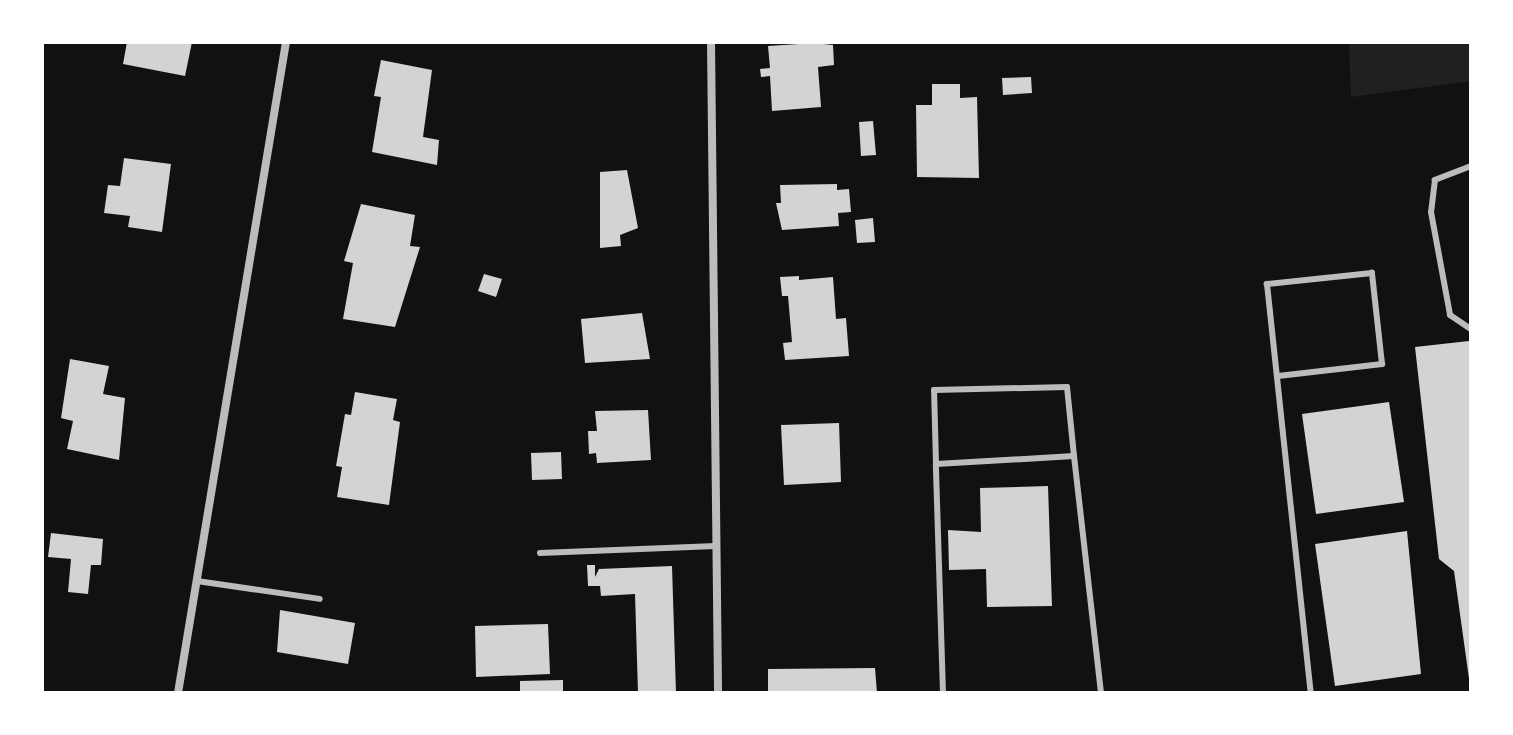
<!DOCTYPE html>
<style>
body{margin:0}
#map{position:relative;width:1513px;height:735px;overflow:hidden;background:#111;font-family:"Roboto Condensed",sans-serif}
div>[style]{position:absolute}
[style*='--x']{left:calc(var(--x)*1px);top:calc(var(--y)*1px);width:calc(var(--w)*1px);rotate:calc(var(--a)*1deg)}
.green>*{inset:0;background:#202020}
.building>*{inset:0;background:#d3d3d3}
.service>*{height:6px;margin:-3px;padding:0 3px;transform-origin:3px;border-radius:3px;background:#bcbcbc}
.minor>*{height:8px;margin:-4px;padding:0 4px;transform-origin:4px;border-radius:4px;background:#bcbcbc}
span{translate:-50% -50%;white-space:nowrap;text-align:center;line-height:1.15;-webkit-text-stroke:6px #fff;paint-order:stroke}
.frame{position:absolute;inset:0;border:44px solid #fff;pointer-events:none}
</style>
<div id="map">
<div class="green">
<i style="clip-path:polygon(1349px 42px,1471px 42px,1471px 81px,1351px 97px)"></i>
</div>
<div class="building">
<i style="clip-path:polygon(127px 42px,192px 42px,185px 76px,123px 64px)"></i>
<i style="clip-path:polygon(814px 43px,833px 45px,834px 65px,818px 67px,821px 107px,772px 111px,770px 76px,761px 77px,760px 69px,770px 68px,768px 46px)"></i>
<i style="clip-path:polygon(381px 60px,432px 70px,423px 137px,439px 140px,437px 165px,372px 152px,381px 97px,374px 96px)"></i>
<i style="clip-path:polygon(1031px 77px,1032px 93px,1003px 95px,1002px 78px)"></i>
<i style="clip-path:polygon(932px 84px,960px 84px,960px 98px,977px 97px,979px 178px,917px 177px,916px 105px,932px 105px)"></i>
<i style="clip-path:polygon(873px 121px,876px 155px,861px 156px,859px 122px)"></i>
<i style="clip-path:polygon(124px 158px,171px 164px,162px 232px,128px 227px,130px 216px,104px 213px,108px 185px,120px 186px)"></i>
<i style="clip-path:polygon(627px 170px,638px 228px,620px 235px,621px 246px,600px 248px,600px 172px)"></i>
<i style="clip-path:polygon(837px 184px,837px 190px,849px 189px,851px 212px,838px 213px,839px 226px,782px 230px,776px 203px,781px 203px,780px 185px)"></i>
<i style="clip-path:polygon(361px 204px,415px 215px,410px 246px,420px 247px,395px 327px,343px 319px,353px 263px,344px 261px)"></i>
<i style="clip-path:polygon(873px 218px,875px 242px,857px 243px,855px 220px)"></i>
<i style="clip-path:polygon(484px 274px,502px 279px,496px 297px,478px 291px)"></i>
<i style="clip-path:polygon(799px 276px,799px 280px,833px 277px,836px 319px,846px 318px,849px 356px,785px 360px,783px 343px,792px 342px,788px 296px,782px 296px,780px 277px)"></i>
<i style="clip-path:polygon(642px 313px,650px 359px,585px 363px,581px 319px)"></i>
<i style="clip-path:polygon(1469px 341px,1471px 343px,1471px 693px,1454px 571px,1439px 559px,1415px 347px)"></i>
<i style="clip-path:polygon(70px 359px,109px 366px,103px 394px,125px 398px,119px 460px,67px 449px,73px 421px,61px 418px)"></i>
<i style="clip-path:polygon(355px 392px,397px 399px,393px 420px,400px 422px,389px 505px,337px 497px,342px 467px,336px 466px,345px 414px,351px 415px)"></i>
<i style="clip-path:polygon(1389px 402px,1404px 502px,1316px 514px,1302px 414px)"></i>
<i style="clip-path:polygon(648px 410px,651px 460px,597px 463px,596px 453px,589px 454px,588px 431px,597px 431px,595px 411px)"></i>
<i style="clip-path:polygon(839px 423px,841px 482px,784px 485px,781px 425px)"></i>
<i style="clip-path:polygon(561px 452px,562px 479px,532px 480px,531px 453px)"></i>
<i style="clip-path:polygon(1048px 486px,1052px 606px,987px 607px,986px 569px,949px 570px,948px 530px,981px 532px,980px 488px)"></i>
<i style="clip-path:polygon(1407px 531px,1421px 674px,1335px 686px,1315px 544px)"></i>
<i style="clip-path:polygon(51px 533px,103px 539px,101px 565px,91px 565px,88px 594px,68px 592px,71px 559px,48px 557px)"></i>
<i style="clip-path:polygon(587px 565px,595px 565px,595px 577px,599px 569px,672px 566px,676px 693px,638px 693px,635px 594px,601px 596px,600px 586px,588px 586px)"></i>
<i style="clip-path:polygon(280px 610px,355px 623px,348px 664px,277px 652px)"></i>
<i style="clip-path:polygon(548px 624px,550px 674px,476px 677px,475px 626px)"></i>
<i style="clip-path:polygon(875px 668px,877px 693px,768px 693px,768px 669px)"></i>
<i style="clip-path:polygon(563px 680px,563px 693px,520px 693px,520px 681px)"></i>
</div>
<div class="service">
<i style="--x:1471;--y:166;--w:39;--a:159"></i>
<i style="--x:1435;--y:180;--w:32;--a:97"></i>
<i style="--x:1431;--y:212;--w:105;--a:79.5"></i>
<i style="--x:1450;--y:315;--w:25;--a:34"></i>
<i style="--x:1278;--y:376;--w:105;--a:-6.6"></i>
<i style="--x:1382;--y:364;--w:92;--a:-96.3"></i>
<i style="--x:1372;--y:273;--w:106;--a:174"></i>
<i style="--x:1267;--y:284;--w:411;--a:83.9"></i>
<i style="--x:936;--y:464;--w:74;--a:-91.5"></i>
<i style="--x:934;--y:390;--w:133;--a:-1.3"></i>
<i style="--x:1067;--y:387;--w:69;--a:84.2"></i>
<i style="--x:540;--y:553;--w:176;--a:-2.3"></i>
<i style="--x:197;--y:581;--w:124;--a:8.3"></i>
<i style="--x:943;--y:693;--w:229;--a:-91.8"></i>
<i style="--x:936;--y:464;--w:138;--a:-3.3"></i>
<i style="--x:1074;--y:456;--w:239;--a:83.5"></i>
</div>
<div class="minor">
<i style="--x:711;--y:42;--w:651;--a:89.38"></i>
<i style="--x:178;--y:693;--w:660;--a:-80.58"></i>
</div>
<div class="frame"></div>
</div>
